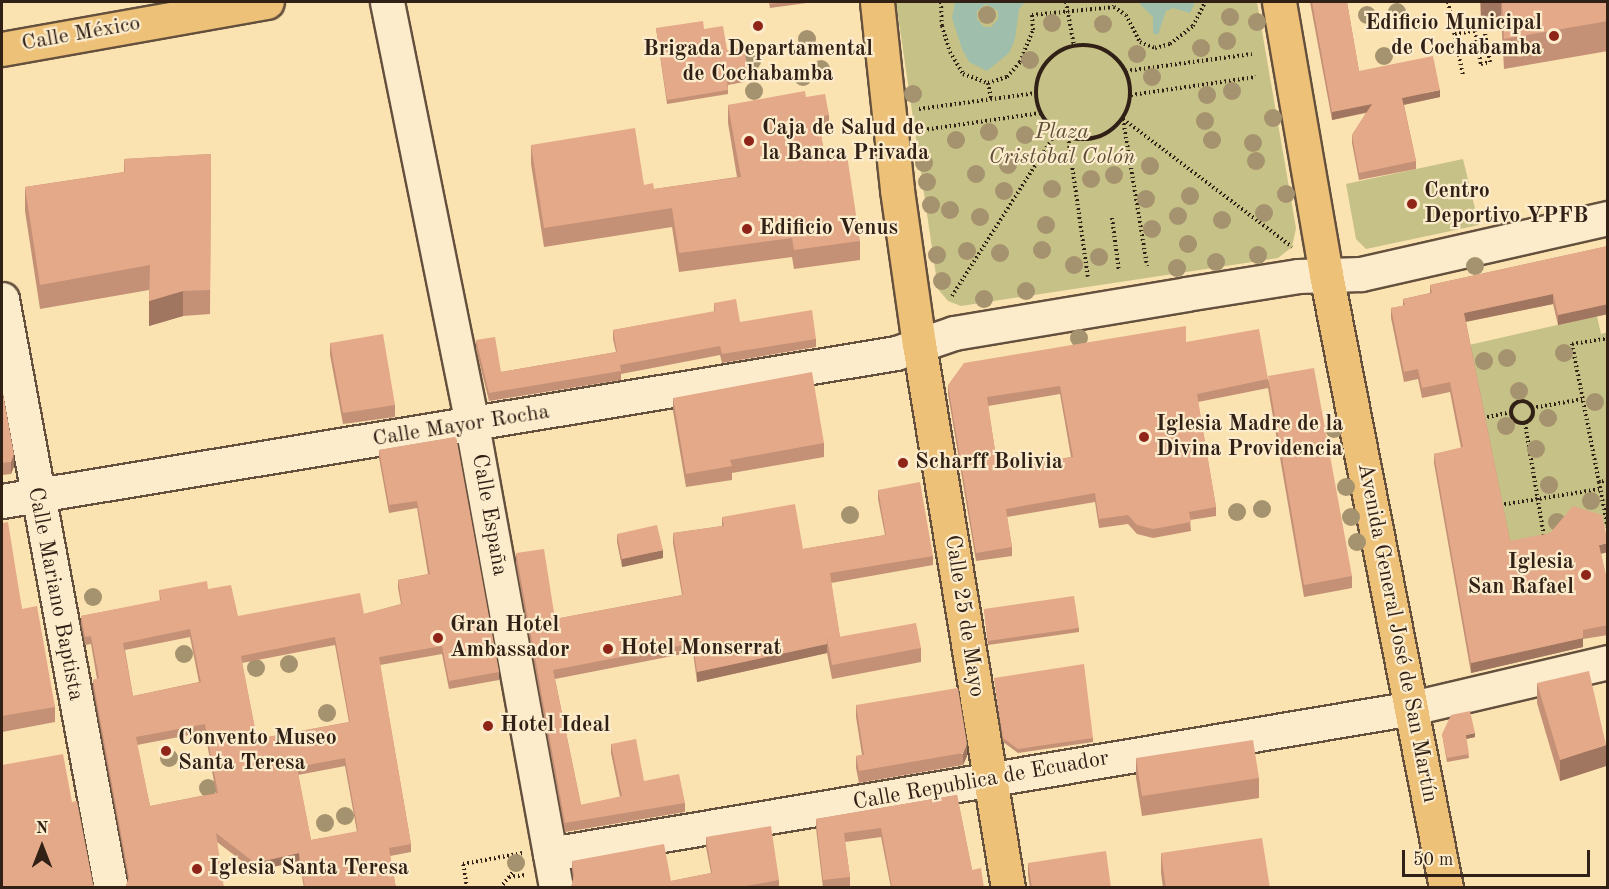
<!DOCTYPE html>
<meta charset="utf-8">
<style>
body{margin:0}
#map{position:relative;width:1609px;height:889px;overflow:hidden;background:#fbe2b1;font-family:"Old Standard TT",serif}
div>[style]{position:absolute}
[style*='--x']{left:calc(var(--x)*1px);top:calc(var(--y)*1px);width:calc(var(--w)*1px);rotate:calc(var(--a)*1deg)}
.green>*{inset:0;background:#c6c186}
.water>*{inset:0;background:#9fbeab}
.path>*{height:4px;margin-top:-2px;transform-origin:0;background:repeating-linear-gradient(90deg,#312016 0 1.5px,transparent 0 4.5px)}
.path>.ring{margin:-2px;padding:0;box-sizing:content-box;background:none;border:4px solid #312016;border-radius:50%}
.roads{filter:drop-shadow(2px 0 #64503d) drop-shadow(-2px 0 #64503d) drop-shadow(0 2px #64503d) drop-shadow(0 -2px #64503d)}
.minor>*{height:33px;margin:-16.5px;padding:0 16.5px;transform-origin:16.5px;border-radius:16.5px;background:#fceccc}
.major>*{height:33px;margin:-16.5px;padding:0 16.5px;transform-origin:16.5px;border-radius:16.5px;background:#eec178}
.trees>*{width:18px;height:18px;margin:-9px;border-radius:50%;background:#a5926e}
.wall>*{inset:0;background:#c49176}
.shaded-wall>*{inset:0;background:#a07660}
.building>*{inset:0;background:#e4a989}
.dots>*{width:16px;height:16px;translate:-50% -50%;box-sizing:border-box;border:3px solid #fceccc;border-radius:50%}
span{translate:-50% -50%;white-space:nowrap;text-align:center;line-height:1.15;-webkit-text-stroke:4.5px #fceccc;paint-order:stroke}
.poi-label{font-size:22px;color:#312016;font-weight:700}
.right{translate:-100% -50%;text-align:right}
.left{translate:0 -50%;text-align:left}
.street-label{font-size:22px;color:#312016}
.park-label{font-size:22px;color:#5e5038;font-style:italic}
.frame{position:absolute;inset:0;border:3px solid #312016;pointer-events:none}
.north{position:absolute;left:12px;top:817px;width:60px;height:60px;-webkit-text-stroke:4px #fceccc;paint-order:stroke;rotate:0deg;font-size:16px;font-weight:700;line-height:24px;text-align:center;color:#312016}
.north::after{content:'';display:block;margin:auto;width:21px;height:27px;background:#312016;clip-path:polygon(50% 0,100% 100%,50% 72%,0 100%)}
.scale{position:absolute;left:1402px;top:850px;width:188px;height:27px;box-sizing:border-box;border:3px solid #312016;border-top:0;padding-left:8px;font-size:18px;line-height:21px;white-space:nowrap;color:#312016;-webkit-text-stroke:4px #fceccc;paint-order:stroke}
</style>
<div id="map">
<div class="green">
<i style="clip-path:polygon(896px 2px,1257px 2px,1296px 228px,1292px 247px,1278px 258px,961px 306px,948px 301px,938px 289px)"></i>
<i style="clip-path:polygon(1463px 159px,1479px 225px,1366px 249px,1356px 239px,1346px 184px)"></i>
<i style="clip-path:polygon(1597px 316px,1601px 334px,1608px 332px,1607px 526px,1510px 551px,1469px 345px)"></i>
</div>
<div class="water">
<i style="clip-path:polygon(evenodd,955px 2px,1042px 2px,1024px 3px,1019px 9px,1015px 39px,1009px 53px,987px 71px,969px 62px,962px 49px,952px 18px,955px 2px,986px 4px,998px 11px,998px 19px,991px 27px,984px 27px,977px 19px,977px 11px,986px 4px)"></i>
<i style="clip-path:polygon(1138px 2px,1195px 2px,1190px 13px,1173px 8px,1166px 11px,1158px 35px,1153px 33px,1153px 17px)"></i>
</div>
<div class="path">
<i style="--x:941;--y:2;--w:24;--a:88"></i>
<i style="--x:942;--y:26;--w:27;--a:73"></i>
<i style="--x:950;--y:52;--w:26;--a:59"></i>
<i style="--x:963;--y:74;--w:27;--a:20"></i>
<i style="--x:988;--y:83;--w:20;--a:-18"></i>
<i style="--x:1007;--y:77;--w:20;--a:-49"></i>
<i style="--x:1020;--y:62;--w:35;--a:-68"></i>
<i style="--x:1033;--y:30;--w:15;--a:-94"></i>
<i style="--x:1032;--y:15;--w:82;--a:-5.6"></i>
<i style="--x:1114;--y:7;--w:14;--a:34"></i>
<i style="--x:1126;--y:15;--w:30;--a:63"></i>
<i style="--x:1140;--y:42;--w:16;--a:22"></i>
<i style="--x:1155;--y:48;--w:16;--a:-15"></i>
<i style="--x:1170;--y:44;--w:29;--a:-38"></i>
<i style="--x:1193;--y:26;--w:27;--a:-63"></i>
<i style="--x:1066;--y:2;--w:45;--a:79.7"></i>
<i style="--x:1448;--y:2;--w:76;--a:78.5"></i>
<i style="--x:1453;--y:28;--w:51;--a:-11.3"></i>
<i style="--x:1455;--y:34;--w:20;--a:-9"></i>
<i style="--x:1475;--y:31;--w:34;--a:80"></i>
<i style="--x:1481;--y:64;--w:9;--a:-13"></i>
<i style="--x:1490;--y:62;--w:41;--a:-99.9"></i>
<i class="ring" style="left:1036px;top:45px;width:90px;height:90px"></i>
<i style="--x:1126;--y:71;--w:127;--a:-7.7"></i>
<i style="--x:988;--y:83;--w:16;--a:79"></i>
<i style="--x:1131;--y:95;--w:126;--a:-8.2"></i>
<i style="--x:919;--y:109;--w:118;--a:-7.8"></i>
<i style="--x:1123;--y:119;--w:212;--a:37.1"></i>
<i style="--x:1123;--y:119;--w:149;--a:80.7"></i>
<i style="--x:923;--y:130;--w:119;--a:-8.2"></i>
<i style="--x:1068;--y:137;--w:141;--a:81.9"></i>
<i style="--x:1112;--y:218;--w:53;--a:82.5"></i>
<i style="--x:952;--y:296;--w:196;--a:-57.5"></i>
<i class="ring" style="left:1511px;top:401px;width:18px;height:18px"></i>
<i style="--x:1532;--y:408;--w:52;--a:-10"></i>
<i style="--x:1483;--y:418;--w:29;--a:-12"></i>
<i style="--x:1525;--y:423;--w:116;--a:80.5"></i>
<i style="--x:1608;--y:480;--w:9;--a:167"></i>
<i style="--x:1599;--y:482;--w:48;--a:79.2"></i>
<i style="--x:1599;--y:482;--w:141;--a:-101.1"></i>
<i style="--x:1572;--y:344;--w:36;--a:-9"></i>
<i style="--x:1500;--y:505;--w:101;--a:-9.1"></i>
<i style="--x:509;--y:877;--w:17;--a:-7"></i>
<i style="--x:467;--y:888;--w:24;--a:-99"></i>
<i style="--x:463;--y:864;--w:61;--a:-10.4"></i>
<i style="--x:500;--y:888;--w:36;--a:-51"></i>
</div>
<div class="roads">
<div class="minor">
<i style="--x:387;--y:2;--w:431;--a:78.6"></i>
<i style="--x:472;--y:425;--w:471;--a:79.7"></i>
<i style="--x:2;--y:299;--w:599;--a:79.52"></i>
<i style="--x:2;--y:501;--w:906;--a:-9.4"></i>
<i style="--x:896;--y:353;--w:61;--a:-19"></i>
<i style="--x:954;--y:333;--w:235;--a:-9.5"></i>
<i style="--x:1186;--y:294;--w:113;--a:-9.1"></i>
<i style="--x:1298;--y:276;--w:63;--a:-1.8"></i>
<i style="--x:1361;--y:274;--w:253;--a:-12.8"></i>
<i style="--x:550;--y:854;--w:874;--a:-9.61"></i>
<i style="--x:1412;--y:708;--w:201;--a:-13.2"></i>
</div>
<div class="major">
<i style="--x:877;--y:2;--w:189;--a:83.9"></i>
<i style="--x:897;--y:190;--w:156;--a:81.9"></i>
<i style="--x:919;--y:344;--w:551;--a:80.71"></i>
<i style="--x:1279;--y:2;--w:276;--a:80.2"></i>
<i style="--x:1326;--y:274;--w:626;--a:78.94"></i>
<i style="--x:2;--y:49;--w:269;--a:-10.1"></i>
</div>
</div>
<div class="trees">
<i style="left:1397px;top:12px"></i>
<i style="left:987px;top:15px"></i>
<i style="left:1367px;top:15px"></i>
<i style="left:1230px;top:17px"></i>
<i style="left:1257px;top:22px"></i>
<i style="left:1052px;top:23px"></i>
<i style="left:1103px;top:24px"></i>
<i style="left:807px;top:39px"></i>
<i style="left:1227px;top:41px"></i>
<i style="left:1201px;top:48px"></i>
<i style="left:1137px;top:54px"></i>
<i style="left:1384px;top:56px"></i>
<i style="left:1030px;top:60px"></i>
<i style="left:752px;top:61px"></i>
<i style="left:821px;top:69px"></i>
<i style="left:803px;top:77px"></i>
<i style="left:1152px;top:77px"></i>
<i style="left:754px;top:91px"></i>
<i style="left:1232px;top:91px"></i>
<i style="left:913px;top:94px"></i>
<i style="left:1207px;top:95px"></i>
<i style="left:1273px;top:118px"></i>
<i style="left:1205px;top:121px"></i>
<i style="left:989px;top:132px"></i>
<i style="left:1025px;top:135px"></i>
<i style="left:956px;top:140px"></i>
<i style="left:1212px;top:140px"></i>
<i style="left:1253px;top:143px"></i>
<i style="left:1256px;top:161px"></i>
<i style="left:924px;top:163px"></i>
<i style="left:1008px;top:165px"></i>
<i style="left:1150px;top:166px"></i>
<i style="left:976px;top:174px"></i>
<i style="left:1114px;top:175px"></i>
<i style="left:1091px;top:179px"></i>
<i style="left:927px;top:182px"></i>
<i style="left:1052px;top:189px"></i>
<i style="left:1004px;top:191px"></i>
<i style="left:1286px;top:194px"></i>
<i style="left:1190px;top:196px"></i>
<i style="left:1146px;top:199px"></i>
<i style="left:931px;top:205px"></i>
<i style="left:950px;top:210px"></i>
<i style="left:1264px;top:213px"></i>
<i style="left:1178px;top:216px"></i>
<i style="left:980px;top:217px"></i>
<i style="left:1222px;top:220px"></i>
<i style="left:1046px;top:225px"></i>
<i style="left:1152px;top:229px"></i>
<i style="left:1188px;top:244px"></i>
<i style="left:1042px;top:250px"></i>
<i style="left:967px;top:251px"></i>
<i style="left:1000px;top:253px"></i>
<i style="left:937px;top:255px"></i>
<i style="left:1258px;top:255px"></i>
<i style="left:1099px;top:257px"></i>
<i style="left:1216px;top:262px"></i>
<i style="left:1074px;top:265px"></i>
<i style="left:1475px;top:266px"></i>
<i style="left:1177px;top:268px"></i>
<i style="left:942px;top:281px"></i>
<i style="left:1026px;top:291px"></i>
<i style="left:984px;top:299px"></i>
<i style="left:1079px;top:338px"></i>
<i style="left:1564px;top:353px"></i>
<i style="left:1507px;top:358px"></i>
<i style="left:1484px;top:361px"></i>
<i style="left:1519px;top:391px"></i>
<i style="left:1595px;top:402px"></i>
<i style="left:1548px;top:418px"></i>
<i style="left:1506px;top:426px"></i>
<i style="left:1334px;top:429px"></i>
<i style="left:1536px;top:449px"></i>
<i style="left:1549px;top:485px"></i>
<i style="left:1346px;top:487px"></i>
<i style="left:1591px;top:501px"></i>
<i style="left:1262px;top:509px"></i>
<i style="left:1237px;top:512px"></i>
<i style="left:850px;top:515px"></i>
<i style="left:1351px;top:517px"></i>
<i style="left:1557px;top:522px"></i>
<i style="left:1357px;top:542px"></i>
<i style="left:93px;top:597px"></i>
<i style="left:184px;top:654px"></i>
<i style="left:289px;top:664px"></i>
<i style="left:256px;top:668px"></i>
<i style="left:327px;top:713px"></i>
<i style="left:169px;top:758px"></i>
<i style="left:208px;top:788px"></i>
<i style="left:345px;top:816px"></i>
<i style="left:325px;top:823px"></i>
<i style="left:516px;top:863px"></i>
</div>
<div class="wall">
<i style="clip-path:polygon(769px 2px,814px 2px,770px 8px)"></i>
<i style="clip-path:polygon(1310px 2px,1347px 2px,1359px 71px,1440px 97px,1404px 105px,1416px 161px,1416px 169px,1359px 180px,1352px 143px,1352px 135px,1366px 113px,1332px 120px)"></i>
<i style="clip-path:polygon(1480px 2px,1608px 2px,1608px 51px,1504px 69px,1501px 16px,1481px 21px)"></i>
<i style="clip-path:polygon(656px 28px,704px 29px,727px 50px,749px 77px,749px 81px,728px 85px,728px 94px,667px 104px)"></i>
<i style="clip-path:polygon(806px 97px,829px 115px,829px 134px,821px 135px,825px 158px,860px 241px,860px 260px,794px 269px,792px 257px,679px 272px,672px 227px,544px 247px,531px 164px,531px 145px,654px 189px,737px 177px,728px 123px,728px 105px)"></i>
<i style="clip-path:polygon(211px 154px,210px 314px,183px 316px,149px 326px,149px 290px,40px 309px,25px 211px,25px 187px,124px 172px,124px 159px)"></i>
<i style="clip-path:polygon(1608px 246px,1608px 314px,1558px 325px,1553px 304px,1466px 322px,1510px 541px,1608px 552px,1601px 554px,1608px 585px,1608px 635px,1583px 639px,1583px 647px,1471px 673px,1434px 463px,1434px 454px,1461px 448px,1450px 392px,1422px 398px,1418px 379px,1404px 382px,1391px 318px,1391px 308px,1403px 306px,1403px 299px,1430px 293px,1430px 285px)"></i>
<i style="clip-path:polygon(714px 303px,740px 322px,816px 339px,816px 347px,722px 363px,720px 355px,621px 374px,621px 380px,489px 401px,476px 349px,476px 340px,501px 372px,616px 352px,613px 339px,613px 330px,714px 312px)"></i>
<i style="clip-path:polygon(evenodd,1186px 342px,1268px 379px,1352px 576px,1352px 588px,1304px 597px,1268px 388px,1198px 402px,1216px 507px,1216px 516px,1190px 520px,1191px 531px,1153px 538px,1137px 534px,1128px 524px,1099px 528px,1095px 502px,1007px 517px,1012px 547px,1012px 556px,976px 561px,948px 394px,948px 385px,1186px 342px,1060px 394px,1071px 457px,998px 470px,988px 406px,1060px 394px)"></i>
<i style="clip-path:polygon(330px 343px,395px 405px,395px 417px,343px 424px,330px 355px)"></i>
<i style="clip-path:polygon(2px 388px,14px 466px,11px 474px,2px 475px)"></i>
<i style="clip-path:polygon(673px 398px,824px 443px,824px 457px,732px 473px,732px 480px,686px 487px,673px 411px)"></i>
<i style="clip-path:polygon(evenodd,456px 437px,499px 672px,499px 680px,449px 689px,442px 654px,380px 665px,411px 844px,411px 852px,390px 856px,396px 888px,304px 888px,299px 861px,255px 871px,217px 842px,128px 879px,93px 688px,93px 680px,97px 679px,91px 644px,85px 645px,81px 624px,81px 616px,160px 601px,159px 590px,208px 589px,238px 616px,364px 614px,401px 604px,398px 588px,398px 580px,428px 574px,417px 508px,389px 513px,379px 458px,379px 450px,456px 437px,190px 637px,199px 682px,133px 696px,125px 650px,190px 637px,456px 437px,335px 645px,349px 722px,257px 739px,242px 663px,335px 645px,456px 437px,205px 732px,216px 793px,150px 806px,137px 745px,205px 732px,456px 437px,345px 766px,357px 832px,311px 840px,298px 775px,345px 766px)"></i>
<i style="clip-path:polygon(878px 490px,933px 556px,933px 565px,831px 583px,840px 637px,921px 648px,921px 662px,832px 679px,827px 653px,697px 682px,693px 652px,555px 679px,581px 805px,620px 797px,611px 753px,611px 744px,644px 781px,685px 803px,685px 812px,565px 832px,516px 563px,516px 553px,555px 619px,682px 595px,673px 543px,673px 533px,722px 526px,722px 517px,803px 549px,885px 535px,878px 499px)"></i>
<i style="clip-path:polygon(2px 523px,22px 609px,55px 707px,55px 722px,2px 732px)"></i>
<i style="clip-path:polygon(617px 534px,663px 558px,622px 567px,617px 542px)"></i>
<i style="clip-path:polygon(984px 609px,1079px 628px,1079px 632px,988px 645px)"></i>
<i style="clip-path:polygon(994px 678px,1093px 738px,1093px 742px,1018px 753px,1003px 742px)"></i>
<i style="clip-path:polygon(1537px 683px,1606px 766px,1560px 781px,1537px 703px)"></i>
<i style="clip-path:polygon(856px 705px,967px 756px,963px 765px,859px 783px,856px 768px,856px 756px,862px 755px,856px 717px)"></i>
<i style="clip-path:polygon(1442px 734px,1475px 737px,1466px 739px,1469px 758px,1447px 762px)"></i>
<i style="clip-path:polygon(1136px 758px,1259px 778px,1259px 798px,1142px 816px,1136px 778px)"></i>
<i style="clip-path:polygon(957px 795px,972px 870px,984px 888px,891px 888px,881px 837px,845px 842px,850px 877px,850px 886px,838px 888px,823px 888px,816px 828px,816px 819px)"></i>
<i style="clip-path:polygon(706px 837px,779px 880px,779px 888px,571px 888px,573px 879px,572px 870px,572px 861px,671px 881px,711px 873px,706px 847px)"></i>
<i style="clip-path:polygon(1161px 853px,1270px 888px,1163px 888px,1161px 873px)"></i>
<i style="clip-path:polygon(1028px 863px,1111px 888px,1030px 888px,1028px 875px)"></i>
</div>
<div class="shaded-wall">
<i style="clip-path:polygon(1481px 2px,1501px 2px,1501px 16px,1481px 21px)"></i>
<i style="clip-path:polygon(1440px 90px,1440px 97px,1402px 105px,1402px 98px)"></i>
<i style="clip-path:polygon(1372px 104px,1372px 111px,1332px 120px,1332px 112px)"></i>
<i style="clip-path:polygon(183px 291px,183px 316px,149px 326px,149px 301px)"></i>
<i style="clip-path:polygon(1553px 294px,1553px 304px,1464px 322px,1464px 313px)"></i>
<i style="clip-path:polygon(1608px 304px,1608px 314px,1558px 325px,1558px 315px)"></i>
<i style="clip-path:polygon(14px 454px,14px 466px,11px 474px,11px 462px)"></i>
<i style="clip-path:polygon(1608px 543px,1608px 552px,1599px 554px,1599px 545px)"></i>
<i style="clip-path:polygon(663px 550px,663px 558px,622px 567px,622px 559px)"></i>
<i style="clip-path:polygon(1583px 638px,1583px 647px,1471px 673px,1471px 663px)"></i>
<i style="clip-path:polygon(827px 644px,827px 653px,697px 682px,697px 672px)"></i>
<i style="clip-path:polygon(1475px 733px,1475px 737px,1466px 739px,1466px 735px)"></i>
<i style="clip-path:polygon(967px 744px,967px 756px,963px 765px,963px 753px)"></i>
<i style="clip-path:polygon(1606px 745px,1606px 766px,1560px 781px,1560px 760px)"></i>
<i style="clip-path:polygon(299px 853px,299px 861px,255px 871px,255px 863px)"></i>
</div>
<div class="building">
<i style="clip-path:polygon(770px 2px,786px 2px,770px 4px)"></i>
<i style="clip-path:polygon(1312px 2px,1347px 2px,1359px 71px,1433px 56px,1440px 90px,1402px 98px,1416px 161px,1359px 173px,1352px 135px,1372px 104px,1332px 112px)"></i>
<i style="clip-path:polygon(1502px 2px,1608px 2px,1608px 21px,1504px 39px)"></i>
<i style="clip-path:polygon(703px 21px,704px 29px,723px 26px,727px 50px,744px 47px,749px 77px,727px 81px,728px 90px,667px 100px,656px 28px)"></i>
<i style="clip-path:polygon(805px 91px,806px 97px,825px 94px,829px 115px,818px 117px,825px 158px,847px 155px,860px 241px,794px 250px,792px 238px,679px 253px,672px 208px,544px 228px,531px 145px,635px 128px,644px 185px,653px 183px,654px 189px,741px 177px,728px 105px)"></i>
<i style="clip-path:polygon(211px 154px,210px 290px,183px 291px,149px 301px,150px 265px,40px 285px,25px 187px,125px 172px,124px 159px)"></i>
<i style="clip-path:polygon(1608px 246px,1608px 304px,1558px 315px,1553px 294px,1464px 313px,1510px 541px,1550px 533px,1573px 506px,1602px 515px,1608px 543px,1599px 545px,1608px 585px,1608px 625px,1583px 630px,1583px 638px,1471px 663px,1434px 454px,1463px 447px,1450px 382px,1422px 388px,1418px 369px,1404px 372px,1391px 308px,1405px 305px,1403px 299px,1432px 293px,1430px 285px)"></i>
<i style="clip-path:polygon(736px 299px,740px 322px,812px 310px,816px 339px,722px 354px,720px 346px,620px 365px,621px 371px,489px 393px,476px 340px,495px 337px,501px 372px,617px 352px,613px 330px,715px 311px,714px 303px)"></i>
<i style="clip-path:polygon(evenodd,1186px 326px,1186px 342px,1259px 329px,1268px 379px,1197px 394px,1216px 507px,1189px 512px,1191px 522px,1153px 529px,1137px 525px,1128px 515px,1099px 519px,1095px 493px,1006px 509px,1012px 547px,976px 553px,948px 385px,964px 363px,1186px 326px,1060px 386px,1073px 457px,998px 470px,987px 397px,1060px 386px)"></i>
<i style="clip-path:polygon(383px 334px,395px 405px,343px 413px,330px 343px)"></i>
<i style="clip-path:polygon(1314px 368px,1352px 576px,1304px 585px,1268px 376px)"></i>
<i style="clip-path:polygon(812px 372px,824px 443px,730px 460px,732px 466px,686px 474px,673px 398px)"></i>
<i style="clip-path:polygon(2px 388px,14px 454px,11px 462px,2px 463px)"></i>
<i style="clip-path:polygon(evenodd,456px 437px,499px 672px,449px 681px,442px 646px,379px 657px,411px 844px,389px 848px,396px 888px,305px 888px,299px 853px,255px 863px,216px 833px,224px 888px,125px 888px,129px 877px,93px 680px,99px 678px,91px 636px,85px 637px,81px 616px,161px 600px,159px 590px,207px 581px,208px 589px,231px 585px,238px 616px,360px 593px,364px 614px,402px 604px,398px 580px,430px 574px,417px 501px,389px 505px,379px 450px,456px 437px,190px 629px,201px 682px,133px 696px,123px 643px,190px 629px,456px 437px,335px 637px,350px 722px,257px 739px,241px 656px,335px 637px,456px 437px,205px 724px,218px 793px,150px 806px,136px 737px,205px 724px,456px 437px,345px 758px,358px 831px,311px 840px,297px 767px,345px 758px)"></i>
<i style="clip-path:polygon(920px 482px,933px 556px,830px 573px,840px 637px,827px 639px,827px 644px,697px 672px,693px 643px,553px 670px,581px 805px,622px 796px,611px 744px,636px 739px,644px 781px,679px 774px,685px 803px,565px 823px,516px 553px,544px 549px,555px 619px,683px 595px,673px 533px,724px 526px,722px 517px,795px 504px,803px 549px,886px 535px,878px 490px)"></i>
<i style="clip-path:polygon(8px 522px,22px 609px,37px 606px,55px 707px,2px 716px,2px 523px)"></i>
<i style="clip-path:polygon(657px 525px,663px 550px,622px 559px,617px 534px)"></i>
<i style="clip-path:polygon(1074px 596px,1079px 628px,988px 641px,984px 609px)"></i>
<i style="clip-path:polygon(916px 623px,921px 648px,832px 665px,827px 639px)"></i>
<i style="clip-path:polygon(1084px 664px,1093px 738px,1018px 749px,1003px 738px,994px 678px)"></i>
<i style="clip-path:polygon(1589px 671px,1606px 745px,1560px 760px,1537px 683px)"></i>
<i style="clip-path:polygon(958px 688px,967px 744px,963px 753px,859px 771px,856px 756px,864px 755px,856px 705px)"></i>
<i style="clip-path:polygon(1470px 711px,1475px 733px,1466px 735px,1469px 754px,1447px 758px,1442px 734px,1451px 715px)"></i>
<i style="clip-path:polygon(1253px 740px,1259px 778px,1142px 796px,1136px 758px)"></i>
<i style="clip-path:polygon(63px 754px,72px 802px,77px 801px,93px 884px,96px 888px,2px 888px,2px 765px)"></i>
<i style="clip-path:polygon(957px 795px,972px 870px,981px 868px,984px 888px,892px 888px,881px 828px,844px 833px,850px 877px,823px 880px,816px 819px)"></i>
<i style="clip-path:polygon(771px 826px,779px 880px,736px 888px,571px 888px,574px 875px,572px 861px,664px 844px,671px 881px,712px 873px,706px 837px)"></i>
<i style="clip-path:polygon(1262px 838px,1270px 888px,1166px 888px,1161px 853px)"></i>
<i style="clip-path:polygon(1106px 851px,1111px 888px,1032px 888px,1028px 863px)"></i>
</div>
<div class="dots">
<i style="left:758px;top:26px;background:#8f2418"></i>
<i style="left:1554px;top:36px;background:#8f2418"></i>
<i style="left:749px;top:141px;background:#8f2418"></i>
<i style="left:1412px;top:204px;background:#8f2418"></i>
<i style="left:747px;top:229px;background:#8f2418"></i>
<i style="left:1144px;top:437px;background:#8f2418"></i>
<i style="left:903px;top:463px;background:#8f2418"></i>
<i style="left:1586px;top:575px;background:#8f2418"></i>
<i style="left:438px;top:638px;background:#8f2418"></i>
<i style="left:608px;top:649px;background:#8f2418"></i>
<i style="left:488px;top:726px;background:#8f2418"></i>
<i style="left:166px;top:751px;background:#8f2418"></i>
<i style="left:197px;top:869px;background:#8f2418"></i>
</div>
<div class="poi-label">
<span class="right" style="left:1542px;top:36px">Edificio Municipal<br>de Cochabamba</span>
<span style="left:758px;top:62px">Brigada Departamental<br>de Cochabamba</span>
<span class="left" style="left:762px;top:141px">Caja de Salud de<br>la Banca Privada</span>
<span class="left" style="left:1424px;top:204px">Centro<br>Deportivo YPFB</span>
<span class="left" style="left:759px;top:229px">Edificio Venus</span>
<span class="left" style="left:1156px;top:437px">Iglesia Madre de la<br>Divina Providencia</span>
<span class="left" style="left:915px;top:463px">Scharff Bolivia</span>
<span class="right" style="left:1574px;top:575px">Iglesia<br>San Rafael</span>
<span class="left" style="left:450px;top:638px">Gran Hotel<br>Ambassador</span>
<span class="left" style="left:620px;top:649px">Hotel Monserrat</span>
<span class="left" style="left:500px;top:726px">Hotel Ideal</span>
<span class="left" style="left:178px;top:751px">Convento Museo<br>Santa Teresa</span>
<span class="left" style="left:209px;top:869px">Iglesia Santa Teresa</span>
</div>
<div class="street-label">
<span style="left:81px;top:34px;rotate:-10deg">Calle México</span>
<span style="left:461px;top:426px;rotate:-9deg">Calle Mayor Rocha</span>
<span style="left:489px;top:515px;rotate:80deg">Calle España</span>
<span style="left:55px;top:594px;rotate:79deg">Calle Mariano Baptista</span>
<span style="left:964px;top:616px;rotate:81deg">Calle 25 de Mayo</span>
<span style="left:1397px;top:633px;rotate:79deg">Avenida General José de San Martín</span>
<span style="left:981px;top:781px;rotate:-10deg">Calle Republica de Ecuador</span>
</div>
<div class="park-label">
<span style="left:1062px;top:145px">Plaza<br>Cristobal Colón</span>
</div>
<div class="frame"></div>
<div class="north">N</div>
<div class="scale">50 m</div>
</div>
